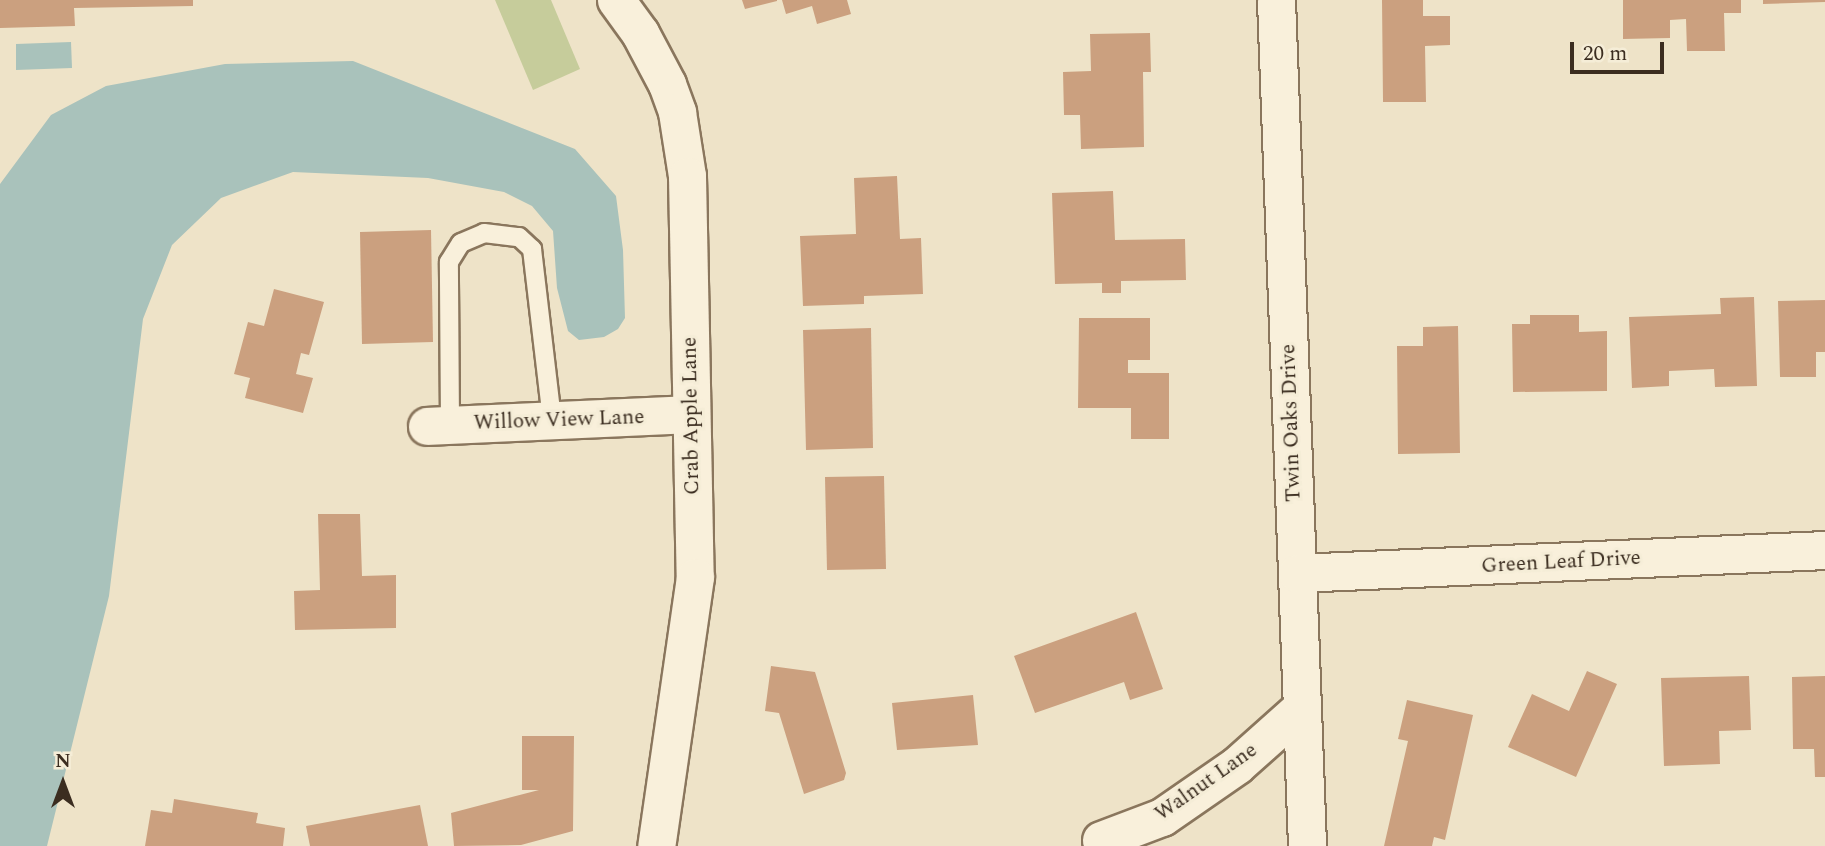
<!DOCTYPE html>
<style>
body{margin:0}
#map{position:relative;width:1825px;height:846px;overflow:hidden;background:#eee3c8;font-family:Spectral,serif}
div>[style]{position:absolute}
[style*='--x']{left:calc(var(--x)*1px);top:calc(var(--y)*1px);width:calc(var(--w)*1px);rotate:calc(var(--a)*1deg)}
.green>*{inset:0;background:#c6cc9b}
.water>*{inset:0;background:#a9c2bb}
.building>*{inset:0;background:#cba07f}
.roads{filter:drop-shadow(2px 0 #8a765d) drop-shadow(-2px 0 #8a765d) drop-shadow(0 2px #8a765d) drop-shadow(0 -2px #8a765d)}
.service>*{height:18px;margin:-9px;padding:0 9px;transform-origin:9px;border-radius:9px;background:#f9f0db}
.minor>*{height:37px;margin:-18.5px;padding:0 18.5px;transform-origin:18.5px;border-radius:18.5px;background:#f9f0db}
span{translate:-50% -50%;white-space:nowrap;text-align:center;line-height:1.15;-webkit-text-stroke:6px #f5edd7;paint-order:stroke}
.street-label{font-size:21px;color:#3b2d20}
.north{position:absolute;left:28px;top:748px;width:70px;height:70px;-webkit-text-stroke:5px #f5edd7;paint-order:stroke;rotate:0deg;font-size:19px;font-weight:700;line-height:28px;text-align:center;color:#3b2d20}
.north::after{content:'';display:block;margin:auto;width:24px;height:32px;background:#3b2d20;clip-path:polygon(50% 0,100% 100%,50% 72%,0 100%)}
.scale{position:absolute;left:1570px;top:42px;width:94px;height:32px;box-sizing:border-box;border:4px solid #3b2d20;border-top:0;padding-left:9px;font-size:21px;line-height:24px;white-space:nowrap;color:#3b2d20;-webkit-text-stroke:5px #f5edd7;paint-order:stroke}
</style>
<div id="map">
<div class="green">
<i style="clip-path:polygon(495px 0,551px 0,580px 69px,533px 90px)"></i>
</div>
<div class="water">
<i style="clip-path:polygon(71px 42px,72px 68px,16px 70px,16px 44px)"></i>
<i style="clip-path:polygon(353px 61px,575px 149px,616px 196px,623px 250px,625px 318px,618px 329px,604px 337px,579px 340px,568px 331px,557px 288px,553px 231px,532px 206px,504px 192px,428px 178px,293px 172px,221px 198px,172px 245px,143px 319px,109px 596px,47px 846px,0 846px,0 184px,51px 115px,106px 86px,225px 64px)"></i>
</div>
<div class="building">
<i style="clip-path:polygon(0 0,193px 0,193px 6px,74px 8px,75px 26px,0 28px)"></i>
<i style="clip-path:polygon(742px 0,777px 0,777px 1px,745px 9px)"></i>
<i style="clip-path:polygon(782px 0,847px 0,851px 14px,817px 24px,812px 6px,786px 14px)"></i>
<i style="clip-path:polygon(1382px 0,1423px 0,1423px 16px,1450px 16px,1450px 45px,1425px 46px,1426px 102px,1383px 102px)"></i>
<i style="clip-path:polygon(1623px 0,1741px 0,1741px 13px,1724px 13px,1725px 51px,1687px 51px,1686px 19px,1670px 20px,1670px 38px,1623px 39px)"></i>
<i style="clip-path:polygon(1763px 0,1825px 0,1825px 2px,1763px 4px)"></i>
<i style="clip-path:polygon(1150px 33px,1151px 72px,1143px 72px,1144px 147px,1081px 149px,1080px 115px,1064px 115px,1063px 72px,1091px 71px,1090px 34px)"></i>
<i style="clip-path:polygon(897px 176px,900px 239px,921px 238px,923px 294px,864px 296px,864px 304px,803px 306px,800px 236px,856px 234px,854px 178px)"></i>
<i style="clip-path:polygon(1113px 191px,1115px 240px,1185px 239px,1186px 280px,1121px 281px,1121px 293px,1102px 293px,1102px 283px,1055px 284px,1052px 193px)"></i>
<i style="clip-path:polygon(431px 230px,433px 342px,362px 344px,360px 232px)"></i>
<i style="clip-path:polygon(274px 289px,324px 302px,309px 355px,301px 353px,296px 374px,313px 378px,303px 413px,245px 398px,250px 378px,234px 374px,248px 322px,264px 326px)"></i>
<i style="clip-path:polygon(1754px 297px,1757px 386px,1715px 387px,1714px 369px,1669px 371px,1669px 386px,1632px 388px,1629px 317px,1721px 314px,1720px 298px)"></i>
<i style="clip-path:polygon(1825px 300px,1825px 352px,1816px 352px,1816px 377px,1780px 377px,1778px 301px)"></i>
<i style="clip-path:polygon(1530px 315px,1579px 315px,1579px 332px,1607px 331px,1607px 391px,1513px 392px,1512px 324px,1530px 324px)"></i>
<i style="clip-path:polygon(1079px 318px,1150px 318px,1150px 360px,1128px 360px,1128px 373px,1169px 373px,1169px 439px,1131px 439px,1131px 408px,1078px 408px)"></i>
<i style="clip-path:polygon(1458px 326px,1460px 453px,1398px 454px,1397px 346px,1423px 346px,1423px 327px)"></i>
<i style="clip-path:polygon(871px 328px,873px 448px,806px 450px,803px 330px)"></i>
<i style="clip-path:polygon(884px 476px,886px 569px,827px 570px,825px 477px)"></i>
<i style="clip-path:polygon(318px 514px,360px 514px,362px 576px,396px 575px,396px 628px,295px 630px,294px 591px,320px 590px)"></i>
<i style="clip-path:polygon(1136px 612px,1163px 689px,1130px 700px,1124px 682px,1035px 713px,1014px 656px)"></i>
<i style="clip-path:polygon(771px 666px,815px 672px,846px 773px,844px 780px,804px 794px,779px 713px,765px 711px)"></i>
<i style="clip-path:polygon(1587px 671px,1617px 684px,1576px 777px,1508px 747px,1532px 694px,1569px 711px)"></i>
<i style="clip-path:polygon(1749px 676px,1751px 730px,1719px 731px,1720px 764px,1664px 766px,1661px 678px)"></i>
<i style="clip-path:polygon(1825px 676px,1825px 777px,1815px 777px,1814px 749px,1793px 749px,1792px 677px)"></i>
<i style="clip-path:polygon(973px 695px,978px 745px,897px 750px,892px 703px)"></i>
<i style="clip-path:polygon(1407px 700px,1473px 715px,1445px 840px,1434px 837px,1432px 846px,1384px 846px,1408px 741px,1398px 739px)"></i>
<i style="clip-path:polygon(522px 736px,574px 736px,573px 831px,521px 845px,454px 846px,451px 813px,539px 790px,522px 790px)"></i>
<i style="clip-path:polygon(174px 799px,258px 813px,256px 823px,285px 828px,283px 846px,145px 846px,151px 810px,172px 813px)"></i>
<i style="clip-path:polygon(420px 805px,428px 846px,310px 846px,306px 826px)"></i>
</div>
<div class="roads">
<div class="service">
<i style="--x:450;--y:424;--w:162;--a:-90.4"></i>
<i style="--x:449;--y:262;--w:22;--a:-58"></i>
<i style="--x:461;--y:243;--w:25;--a:-23"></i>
<i style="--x:484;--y:233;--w:35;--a:7"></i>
<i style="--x:519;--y:237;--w:18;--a:43"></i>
<i style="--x:532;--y:249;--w:172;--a:83.3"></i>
</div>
<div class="minor">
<i style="--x:616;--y:0;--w:41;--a:54"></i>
<i style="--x:640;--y:33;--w:58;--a:62.1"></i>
<i style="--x:667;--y:84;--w:30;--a:70"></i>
<i style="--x:677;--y:112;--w:65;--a:81.1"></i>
<i style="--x:687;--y:176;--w:401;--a:88.9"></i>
<i style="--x:695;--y:577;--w:272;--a:98.2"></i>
<i style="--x:1276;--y:0;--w:847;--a:87.9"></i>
<i style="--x:427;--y:426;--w:263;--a:-2.6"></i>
<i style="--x:1297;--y:573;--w:529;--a:-2.49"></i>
<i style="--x:1101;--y:840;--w:65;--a:-20.7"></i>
<i style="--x:1162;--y:817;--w:91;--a:-34.7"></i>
<i style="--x:1237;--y:765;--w:87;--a:-41.7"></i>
</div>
</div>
<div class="street-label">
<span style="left:691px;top:416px;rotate:-91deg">Crab Apple Lane</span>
<span style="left:559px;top:420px;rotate:-2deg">Willow View Lane</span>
<span style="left:1291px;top:423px;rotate:-92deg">Twin Oaks Drive</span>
<span style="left:1561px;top:562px;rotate:-3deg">Green Leaf Drive</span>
<span style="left:1206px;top:782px;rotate:-35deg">Walnut Lane</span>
</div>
<div class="north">N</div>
<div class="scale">20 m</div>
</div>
